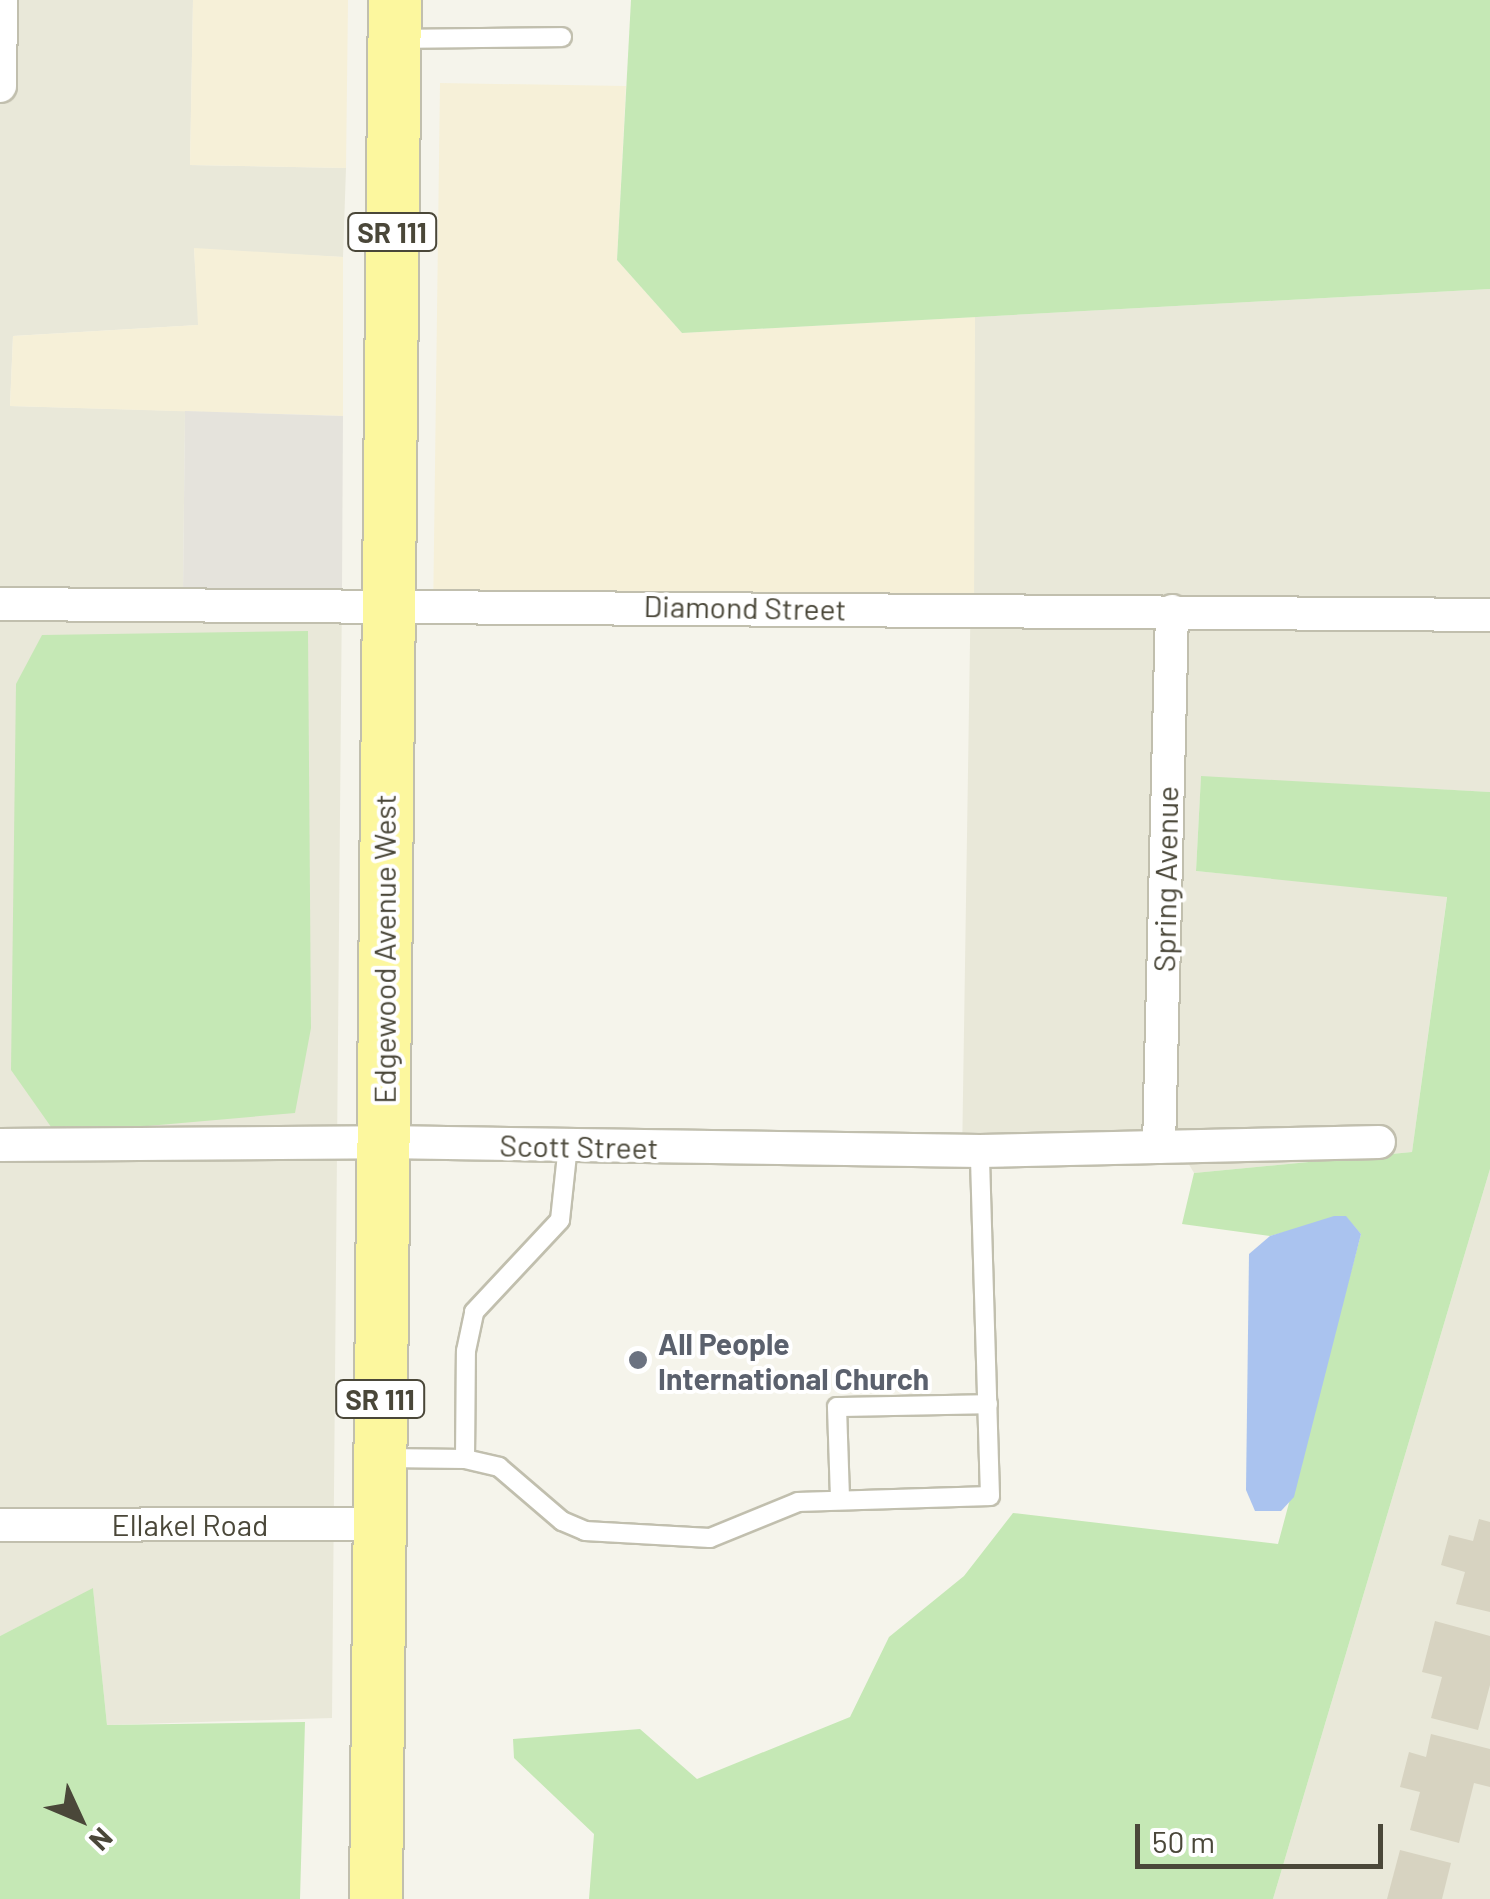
<!DOCTYPE html>
<style>
body{margin:0}
#map{position:relative;width:1490px;height:1899px;overflow:hidden;background:#f5f4eb;font-family:Barlow,sans-serif}
div>[style]{position:absolute}
[style*='--x']{left:calc(var(--x)*1px);top:calc(var(--y)*1px);width:calc(var(--w)*1px);rotate:calc(var(--a)*1deg)}
.residential>*{inset:0;background:#e9e8d9}
.commercial>*{inset:0;background:#f6f0d8}
.industrial>*{inset:0;background:#e5e3dc}
.green>*{inset:0;background:#c5e8b5}
.water>*{inset:0;background:#aac3ef}
.building>*{inset:0;background:#d7d3c1}
.roads{filter:drop-shadow(2px 0 #c1bfae) drop-shadow(-2px 0 #c1bfae) drop-shadow(0 2px #c1bfae) drop-shadow(0 -2px #c1bfae)}
.service>*{height:18px;margin:-9px;padding:0 9px;transform-origin:9px;border-radius:9px;background:#fff}
.minor>*{height:32px;margin:-16px;padding:0 16px;transform-origin:16px;border-radius:16px;background:#fff}
.primary>*{height:52px;margin:-26px;padding:0 26px;transform-origin:26px;border-radius:26px;background:#fcf79e}
.dots>*{width:28px;height:28px;translate:-50% -50%;box-sizing:border-box;border:5px solid #fff;border-radius:50%}
span{translate:-50% -50%;white-space:nowrap;text-align:center;line-height:1.15;-webkit-text-stroke:8px #fff;paint-order:stroke}
.shield-label span{padding:2px 8px;background:#fff;border:2px solid;border-radius:8px;-webkit-text-stroke-width:0}
.shield-label{font-size:28px;color:#4a4739;font-weight:700}
.street-label{font-size:30px;color:#4a4739}
.worship-label{font-size:30px;color:#5b616d;font-weight:700}
.left{translate:0 -50%;text-align:left}
.north{position:absolute;left:30px;top:1769px;width:100px;height:100px;-webkit-text-stroke:8px #fff;paint-order:stroke;rotate:134deg;font-size:28px;font-weight:700;line-height:40px;text-align:center;color:#4a4739}
.north::after{content:'';display:block;margin:auto;width:35px;height:45px;background:#4a4739;clip-path:polygon(50% 0,100% 100%,50% 72%,0 100%)}
.scale{position:absolute;left:1135px;top:1824px;width:248px;height:45px;box-sizing:border-box;border:5px solid #4a4739;border-top:0;padding-left:12px;font-size:30px;line-height:35px;white-space:nowrap;color:#4a4739;-webkit-text-stroke:8px #fff;paint-order:stroke}
</style>
<div id="map">
<div class="residential">
<i style="clip-path:polygon(0 0,193px 0,190px 165px,346px 168px,343px 257px,194px 249px,199px 325px,13px 336px,10px 406px,185px 411px,183px 590px,342px 589px,332px 1718px,107px 1725px,93px 1589px,0 1636px)"></i>
<i style="clip-path:polygon(1490px 289px,1490px 792px,1201px 777px,1196px 871px,1447px 896px,1412px 1152px,1194px 1173px,1184px 1156px,962px 1159px,975px 317px)"></i>
<i style="clip-path:polygon(1490px 1169px,1490px 1899px,1273px 1899px)"></i>
</div>
<div class="commercial">
<i style="clip-path:polygon(193px 0,348px 0,346px 168px,190px 165px)"></i>
<i style="clip-path:polygon(440px 83px,626px 86px,617px 260px,682px 333px,975px 317px,974px 626px,433px 619px)"></i>
<i style="clip-path:polygon(194px 248px,343px 257px,343px 416px,10px 406px,13px 336px,198px 325px)"></i>
</div>
<div class="industrial">
<i style="clip-path:polygon(185px 411px,343px 416px,342px 589px,183px 591px)"></i>
</div>
<div class="green">
<i style="clip-path:polygon(631px 0,1490px 0,1490px 289px,682px 333px,617px 260px)"></i>
<i style="clip-path:polygon(308px 631px,311px 1028px,295px 1113px,56px 1134px,11px 1070px,16px 684px,42px 635px)"></i>
<i style="clip-path:polygon(1201px 776px,1490px 792px,1490px 1169px,1273px 1899px,589px 1899px,594px 1834px,514px 1758px,513px 1739px,640px 1729px,697px 1779px,850px 1717px,889px 1637px,964px 1576px,1013px 1513px,1278px 1544px,1361px 1234px,1345px 1216px,1270px 1236px,1182px 1224px,1194px 1173px,1412px 1152px,1447px 897px,1196px 871px)"></i>
<i style="clip-path:polygon(93px 1588px,107px 1725px,305px 1722px,300px 1899px,0 1899px,0 1636px)"></i>
</div>
<div class="water">
<i style="clip-path:polygon(1334px 1216px,1346px 1216px,1361px 1234px,1294px 1497px,1281px 1511px,1255px 1511px,1246px 1490px,1249px 1254px,1270px 1236px)"></i>
</div>
<div class="building">
<i style="clip-path:polygon(1479px 1519px,1490px 1522px,1490px 1612px,1456px 1604px,1465px 1572px,1441px 1565px,1449px 1535px,1473px 1541px)"></i>
<i style="clip-path:polygon(1435px 1621px,1490px 1636px,1490px 1685px,1478px 1730px,1431px 1718px,1442px 1677px,1422px 1672px)"></i>
<i style="clip-path:polygon(1431px 1734px,1490px 1749px,1490px 1787px,1474px 1783px,1459px 1843px,1410px 1830px,1420px 1792px,1400px 1787px,1409px 1752px,1426px 1757px)"></i>
<i style="clip-path:polygon(1400px 1850px,1451px 1863px,1442px 1899px,1387px 1899px)"></i>
</div>
<div class="roads">
<div class="service">
<i style="--x:401;--y:39;--w:161;--a:-0.7"></i>
<i style="--x:385;--y:1458;--w:80;--a:0.7"></i>
<i style="--x:465;--y:1459;--w:108;--a:-89.5"></i>
<i style="--x:466;--y:1351;--w:40;--a:-78"></i>
<i style="--x:474;--y:1312;--w:126;--a:-46.9"></i>
<i style="--x:560;--y:1220;--w:75;--a:-83.9"></i>
<i style="--x:465;--y:1459;--w:35;--a:13"></i>
<i style="--x:499;--y:1467;--w:83;--a:40.6"></i>
<i style="--x:562;--y:1521;--w:25;--a:23"></i>
<i style="--x:585;--y:1531;--w:125;--a:3.2"></i>
<i style="--x:710;--y:1538;--w:95;--a:-22.2"></i>
<i style="--x:798;--y:1502;--w:192;--a:-1.8"></i>
<i style="--x:990;--y:1496;--w:345;--a:-91.7"></i>
<i style="--x:840;--y:1498;--w:91;--a:-91.9"></i>
<i style="--x:837;--y:1407;--w:151;--a:-1.1"></i>
</div>
<div class="minor">
<i style="--x:0;--y:86;--w:86;--a:-89.3"></i>
<i style="--x:0;--y:604;--w:1490;--a:0.42"></i>
<i style="--x:0;--y:1145;--w:383;--a:-0.4"></i>
<i style="--x:383;--y:1142;--w:597;--a:0.86"></i>
<i style="--x:980;--y:1151;--w:399;--a:-1.3"></i>
<i style="--x:1159;--y:1147;--w:536;--a:-88.61"></i>
<i style="--x:0;--y:1525;--w:380;--a:-0.2"></i>
</div>
<div class="primary">
<i style="--x:376;--y:1899;--w:1899;--a:-89.43"></i>
</div>
</div>
<div class="dots">
<i style="left:638px;top:1360px;background:#6b7280"></i>
</div>
<div class="shield-label">
<span style="left:392px;top:232px">SR 111</span>
<span style="left:380px;top:1399px">SR 111</span>
</div>
<div class="street-label">
<span style="left:745px;top:607px;rotate:1deg">Diamond Street</span>
<span style="left:1165px;top:879px;rotate:-89deg">Spring Avenue</span>
<span style="left:384px;top:949px;rotate:-90deg">Edgewood Avenue West</span>
<span style="left:579px;top:1146px;rotate:1deg">Scott Street</span>
<span style="left:190px;top:1524px">Ellakel Road</span>
</div>
<div class="worship-label">
<span class="left" style="left:658px;top:1360px">All People<br>International Church</span>
</div>
<div class="north">N</div>
<div class="scale">50 m</div>
</div>
